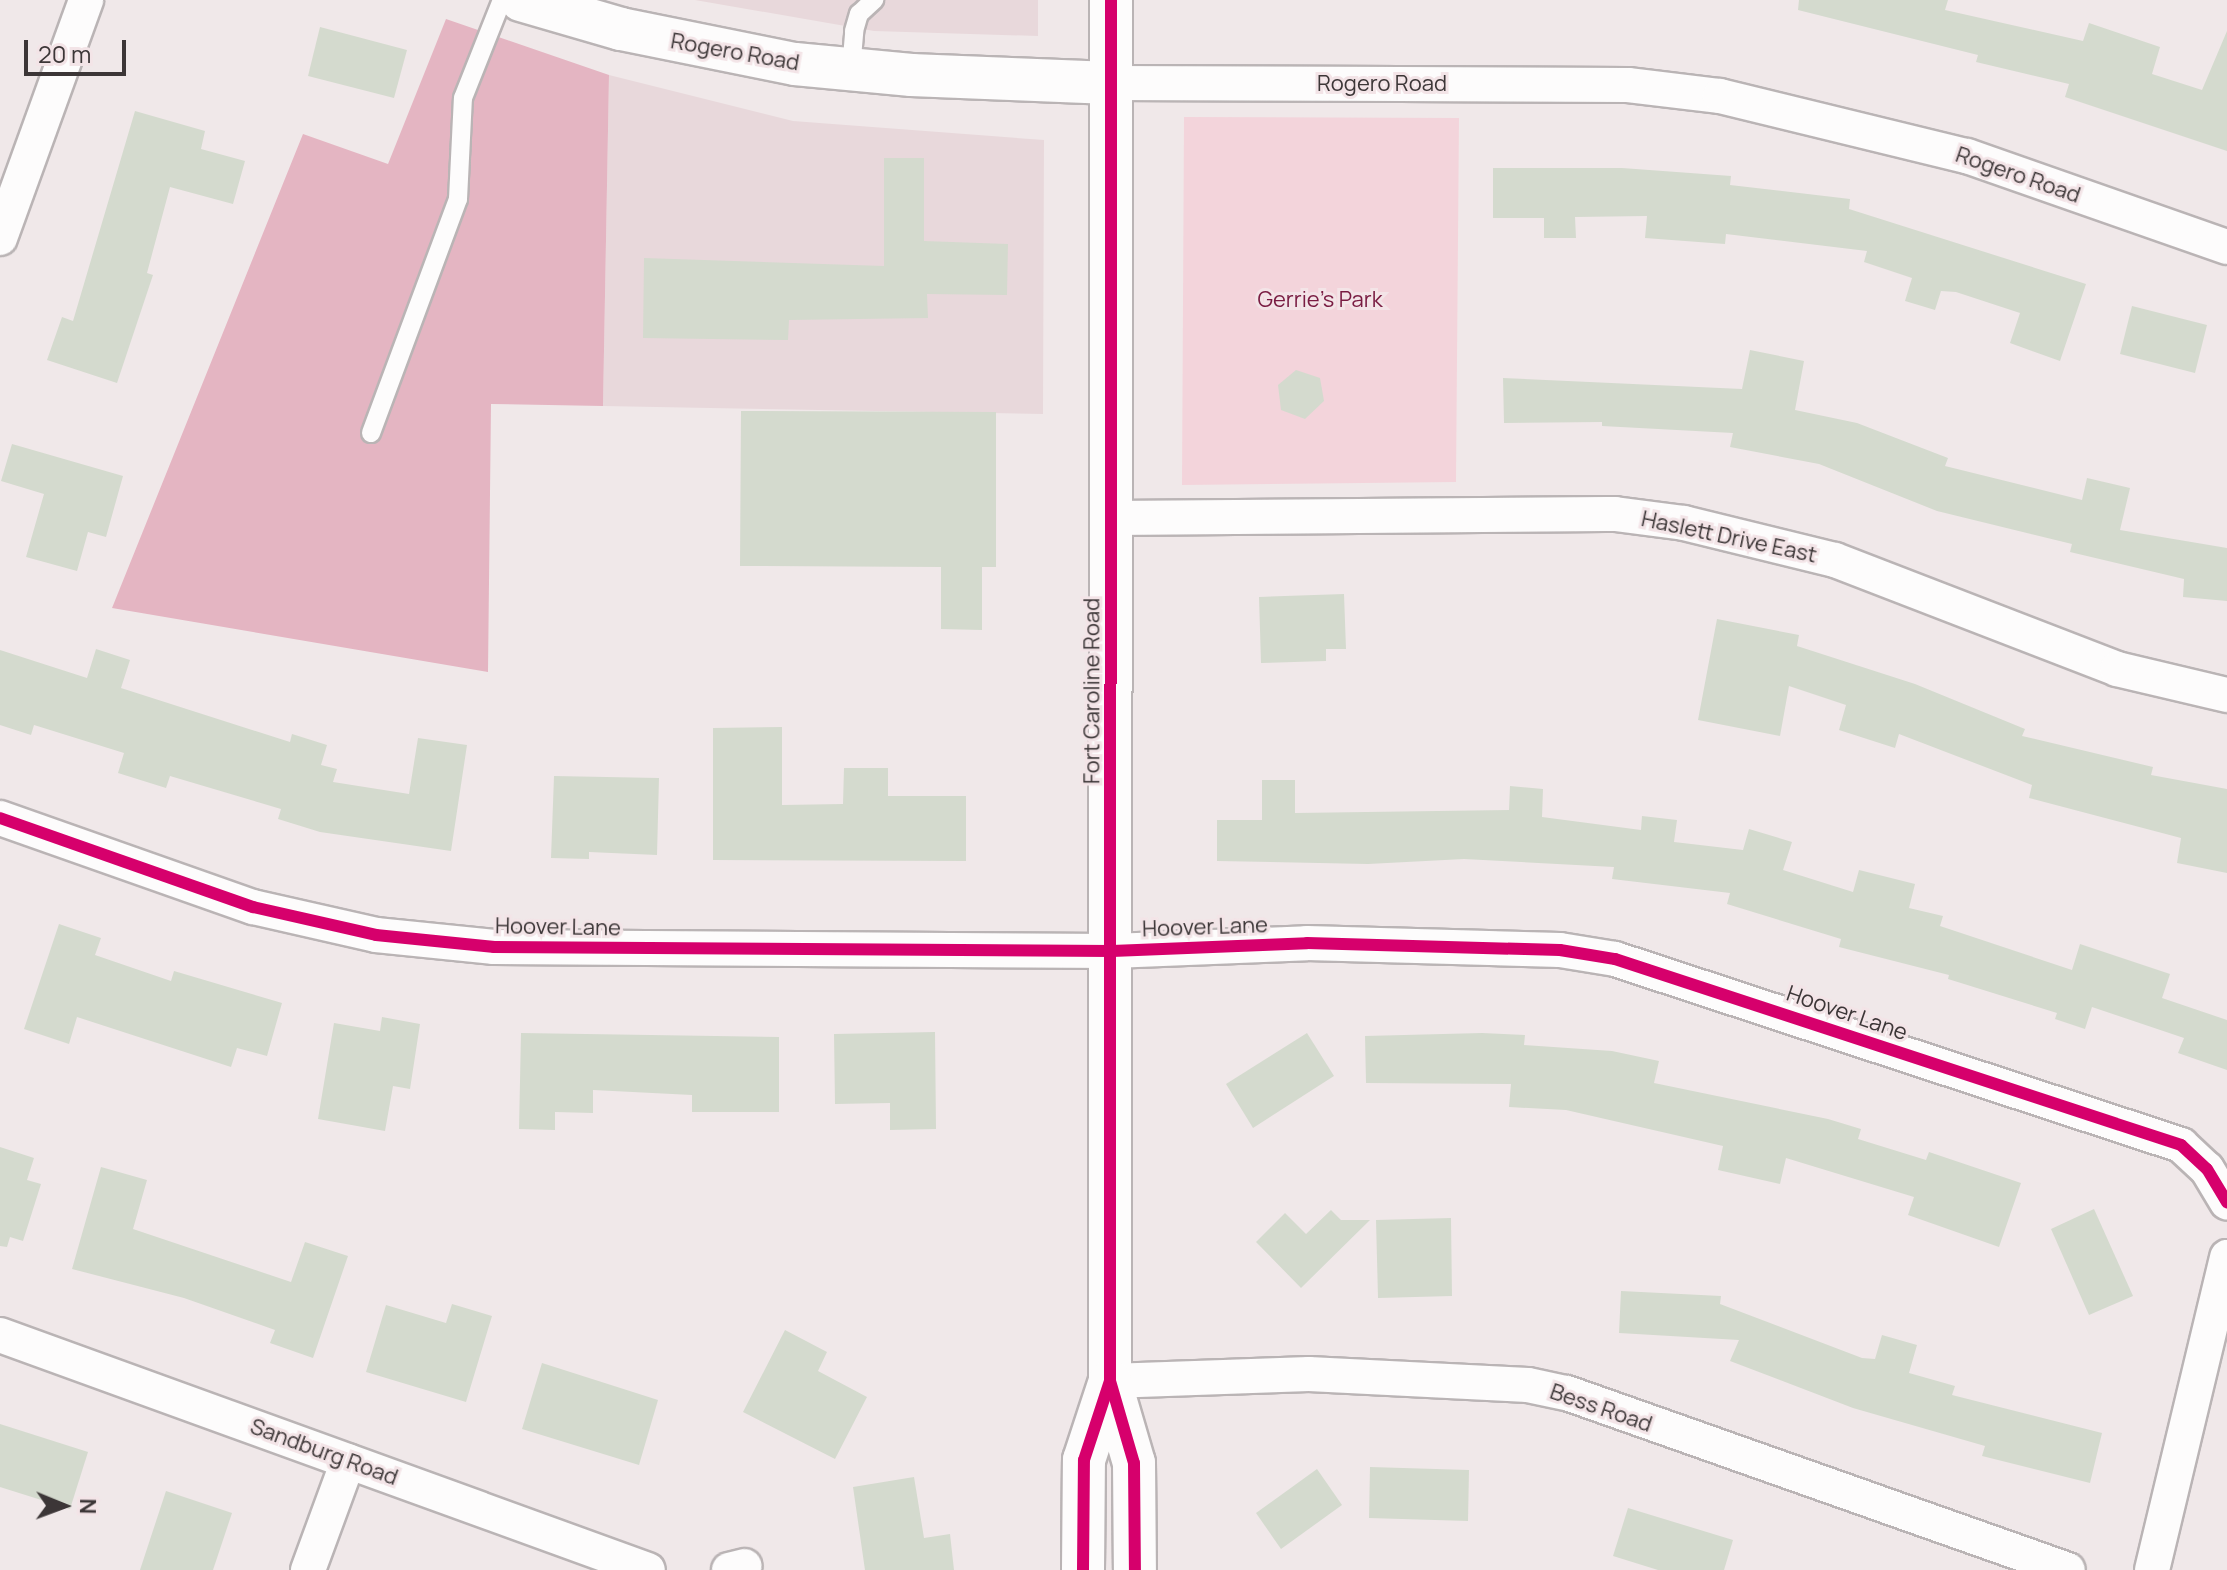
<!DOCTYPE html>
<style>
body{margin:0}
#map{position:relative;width:2227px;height:1570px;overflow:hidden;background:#f0e8e9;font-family:Manrope,sans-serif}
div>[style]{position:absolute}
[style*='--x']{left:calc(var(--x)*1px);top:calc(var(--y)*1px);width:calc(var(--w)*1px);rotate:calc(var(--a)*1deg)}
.built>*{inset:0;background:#e8d8db}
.green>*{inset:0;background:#f3d4db}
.forest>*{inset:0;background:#e4b5c2}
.building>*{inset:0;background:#d4dace}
.roads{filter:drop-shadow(2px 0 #bab4b5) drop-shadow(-2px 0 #bab4b5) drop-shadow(0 2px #bab4b5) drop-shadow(0 -2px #bab4b5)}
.service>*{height:18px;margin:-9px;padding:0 9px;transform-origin:9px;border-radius:9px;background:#fdfcfc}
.minor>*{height:34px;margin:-17px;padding:0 17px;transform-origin:17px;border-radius:17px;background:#fdfcfc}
.tertiary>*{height:42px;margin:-21px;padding:0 21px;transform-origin:21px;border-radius:21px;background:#fdfcfc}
.cycleway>*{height:12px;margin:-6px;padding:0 6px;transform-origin:6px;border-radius:6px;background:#d6006c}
span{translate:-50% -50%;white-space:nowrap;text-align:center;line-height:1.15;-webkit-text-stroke:6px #f3e4e7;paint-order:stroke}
.street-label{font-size:22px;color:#3c3637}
.park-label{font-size:22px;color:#791c42}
.north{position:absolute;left:24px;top:1466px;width:80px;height:80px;-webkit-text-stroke:6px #f3e4e7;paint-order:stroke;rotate:91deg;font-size:22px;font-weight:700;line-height:32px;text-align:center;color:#3c3637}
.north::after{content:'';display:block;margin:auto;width:28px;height:36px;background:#3c3637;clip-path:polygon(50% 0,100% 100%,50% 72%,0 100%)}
.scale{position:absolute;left:24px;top:40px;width:102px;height:36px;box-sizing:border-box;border:4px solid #3c3637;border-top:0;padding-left:10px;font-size:24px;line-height:28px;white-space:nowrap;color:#3c3637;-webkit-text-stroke:6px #f3e4e7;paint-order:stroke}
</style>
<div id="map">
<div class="built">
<i style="clip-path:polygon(695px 0,1038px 0,1038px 36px,874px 31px)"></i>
<i style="clip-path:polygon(609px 75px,793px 121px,1044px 140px,1043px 414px,603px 406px)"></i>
</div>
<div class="green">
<i style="clip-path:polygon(1184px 117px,1459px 118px,1456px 482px,1182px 485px)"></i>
</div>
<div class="forest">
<i style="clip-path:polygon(446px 19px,609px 75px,603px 406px,491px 404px,488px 672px,112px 608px,303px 134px,388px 164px)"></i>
</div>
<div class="building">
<i style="clip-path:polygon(1799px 0,1948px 0,1945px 10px,2083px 41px,2089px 23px,2160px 47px,2152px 74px,2202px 90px,2227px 31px,2227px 151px,2065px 97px,2069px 84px,1976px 62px,1978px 55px,1798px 10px)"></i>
<i style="clip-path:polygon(320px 27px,407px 50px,394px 98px,308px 76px)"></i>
<i style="clip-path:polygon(135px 111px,205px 131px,201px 149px,245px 161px,233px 204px,170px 187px,147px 273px,153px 275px,117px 383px,47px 360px,62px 317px,73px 321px)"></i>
<i style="clip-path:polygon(884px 158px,924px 158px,924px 241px,1008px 244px,1007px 295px,927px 294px,928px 318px,789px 320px,788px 340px,643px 338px,644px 258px,884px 266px)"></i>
<i style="clip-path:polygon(1493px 168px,1622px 168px,1731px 176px,1730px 185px,1850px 199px,1849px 209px,2086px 284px,2060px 361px,2010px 343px,2020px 313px,1956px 292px,1941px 291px,1935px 310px,1905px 301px,1912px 278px,1864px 262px,1867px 251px,1726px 234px,1725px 244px,1645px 238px,1647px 216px,1575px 217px,1576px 238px,1544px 238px,1544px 218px,1493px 218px)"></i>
<i style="clip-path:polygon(2132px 306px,2207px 325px,2195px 373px,2120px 354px)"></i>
<i style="clip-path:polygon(1750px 350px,1804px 361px,1795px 410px,1857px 423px,1948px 458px,1945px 466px,2082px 500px,2087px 478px,2130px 488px,2120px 530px,2227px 548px,2227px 601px,2183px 597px,2184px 579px,2070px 552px,2072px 544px,1937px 511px,1819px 464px,1730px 447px,1733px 433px,1602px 426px,1602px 422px,1504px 423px,1503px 378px,1742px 389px)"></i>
<i style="clip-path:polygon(1296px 370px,1320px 378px,1324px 401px,1305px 419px,1281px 410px,1278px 385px)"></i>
<i style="clip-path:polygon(741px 411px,996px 412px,996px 567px,982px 567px,982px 630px,941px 629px,941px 567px,740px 566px)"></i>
<i style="clip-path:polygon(12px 444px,123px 476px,106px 537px,88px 532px,77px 571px,26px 557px,44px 494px,1px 481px)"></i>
<i style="clip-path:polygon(1344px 594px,1346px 649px,1326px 649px,1326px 661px,1261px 663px,1259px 597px)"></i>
<i style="clip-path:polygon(1717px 619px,1799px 635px,1797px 646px,1915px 684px,2025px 729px,2022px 736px,2153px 767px,2151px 775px,2227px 789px,2227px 873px,2177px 863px,2181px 838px,2029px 798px,2032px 785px,1899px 734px,1895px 748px,1839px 730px,1846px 705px,1789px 686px,1780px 736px,1698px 720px)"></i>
<i style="clip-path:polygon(96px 649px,130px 660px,121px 688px,290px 742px,292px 734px,327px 745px,321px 765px,337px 769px,333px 782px,409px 794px,418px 738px,467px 745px,451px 851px,320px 832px,278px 819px,281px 809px,170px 776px,166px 788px,118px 773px,124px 753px,34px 725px,31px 735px,0 725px,0 650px,87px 678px)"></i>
<i style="clip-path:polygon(782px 727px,782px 805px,843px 804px,844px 768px,888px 768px,888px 796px,966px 796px,966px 861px,713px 860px,713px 728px)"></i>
<i style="clip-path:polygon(554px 776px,659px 778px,657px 855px,589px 852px,589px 859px,551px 858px)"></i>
<i style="clip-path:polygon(1262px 780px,1295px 780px,1295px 813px,1509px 810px,1510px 786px,1543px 789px,1542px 817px,1641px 830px,1642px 816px,1677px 820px,1674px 842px,1743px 850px,1749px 829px,1792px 842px,1783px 870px,1853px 892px,1859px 870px,1915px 884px,1909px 908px,1943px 916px,1940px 926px,2072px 970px,2080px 944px,2170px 974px,2162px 998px,2227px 1020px,2227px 1070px,2178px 1053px,2184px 1038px,2092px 1007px,2085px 1029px,2055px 1019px,2057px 1013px,1948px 979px,1949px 975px,1839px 947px,1841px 939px,1727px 904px,1730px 893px,1612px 879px,1614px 867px,1464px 859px,1368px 864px,1217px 861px,1217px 820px,1262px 820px)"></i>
<i style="clip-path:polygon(59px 924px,101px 938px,95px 955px,171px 981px,174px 971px,282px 1003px,267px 1056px,237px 1048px,231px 1067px,77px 1017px,69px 1044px,24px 1029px)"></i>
<i style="clip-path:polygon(382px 1017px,420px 1024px,410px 1089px,393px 1086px,385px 1131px,318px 1119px,334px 1023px,380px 1031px)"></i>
<i style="clip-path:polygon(935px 1032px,936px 1129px,890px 1130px,890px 1103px,835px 1104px,834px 1034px)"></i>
<i style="clip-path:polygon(521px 1033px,779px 1037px,779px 1112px,692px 1112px,692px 1095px,593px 1090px,593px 1113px,555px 1112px,555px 1130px,519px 1129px)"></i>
<i style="clip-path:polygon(1307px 1033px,1334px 1076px,1253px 1128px,1226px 1084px)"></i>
<i style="clip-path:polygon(1482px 1033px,1525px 1035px,1524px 1045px,1612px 1051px,1659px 1061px,1654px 1083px,1828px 1119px,1861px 1129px,1858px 1139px,1926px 1160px,1929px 1152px,2021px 1183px,1999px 1247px,1908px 1215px,1914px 1197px,1786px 1158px,1780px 1184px,1718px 1170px,1723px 1146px,1566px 1110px,1509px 1107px,1511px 1084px,1366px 1083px,1365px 1036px)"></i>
<i style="clip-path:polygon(0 1147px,34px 1158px,27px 1180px,41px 1184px,23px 1241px,10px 1237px,7px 1247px,0 1246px)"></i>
<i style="clip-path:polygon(101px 1167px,147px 1180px,133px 1229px,291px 1282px,305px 1242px,348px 1256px,313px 1358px,270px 1343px,275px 1330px,184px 1298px,72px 1269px)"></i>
<i style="clip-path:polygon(2094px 1209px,2133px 1296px,2089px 1315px,2051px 1229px)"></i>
<i style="clip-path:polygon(1331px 1210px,1341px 1220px,1370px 1220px,1301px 1288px,1256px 1242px,1285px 1213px,1306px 1234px)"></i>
<i style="clip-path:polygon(1451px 1218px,1452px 1296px,1378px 1298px,1376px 1220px)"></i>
<i style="clip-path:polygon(1621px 1291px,1721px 1296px,1720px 1304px,1862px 1358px,1875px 1359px,1882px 1335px,1917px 1345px,1909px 1373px,1955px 1386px,1952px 1395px,2102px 1433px,2090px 1483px,1982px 1456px,1985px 1446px,1853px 1408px,1730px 1361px,1739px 1340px,1619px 1333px)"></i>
<i style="clip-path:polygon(452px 1304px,492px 1316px,466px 1402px,366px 1372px,386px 1305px,446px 1323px)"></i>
<i style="clip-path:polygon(785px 1330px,827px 1352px,818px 1371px,867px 1397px,835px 1459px,743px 1412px)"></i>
<i style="clip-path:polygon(542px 1363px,658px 1400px,639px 1465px,522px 1429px)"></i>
<i style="clip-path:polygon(0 1424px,88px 1452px,70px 1509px,0 1487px)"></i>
<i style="clip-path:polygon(1370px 1467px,1469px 1470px,1468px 1521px,1369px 1518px)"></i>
<i style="clip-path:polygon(1317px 1469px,1342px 1505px,1281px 1549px,1256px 1513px)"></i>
<i style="clip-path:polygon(914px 1477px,924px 1538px,950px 1534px,954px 1570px,865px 1570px,853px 1487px)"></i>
<i style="clip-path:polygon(166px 1491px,232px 1513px,213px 1570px,140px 1570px)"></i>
<i style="clip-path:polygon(1628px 1508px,1733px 1540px,1724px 1570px,1658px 1570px,1613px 1556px)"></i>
</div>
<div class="roads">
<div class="service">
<i style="--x:851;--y:69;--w:38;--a:-85"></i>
<i style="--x:854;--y:31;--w:18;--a:-74"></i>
<i style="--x:859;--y:14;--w:21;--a:-43"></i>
<i style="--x:371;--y:433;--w:250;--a:-69.6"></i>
<i style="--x:458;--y:199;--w:101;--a:-87.2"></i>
<i style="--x:463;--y:98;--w:105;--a:-68.3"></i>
</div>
<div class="minor">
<i style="--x:1111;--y:83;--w:517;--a:0.22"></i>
<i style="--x:1628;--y:85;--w:93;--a:6.8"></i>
<i style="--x:1720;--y:96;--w:254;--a:13.7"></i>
<i style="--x:1967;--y:156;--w:275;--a:19.3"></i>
<i style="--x:0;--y:238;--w:253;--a:-70.1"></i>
<i style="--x:1112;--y:518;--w:503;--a:-0.46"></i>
<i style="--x:1615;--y:514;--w:70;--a:7.4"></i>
<i style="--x:1684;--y:523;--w:155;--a:13.8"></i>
<i style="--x:1835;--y:560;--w:302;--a:21.1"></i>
<i style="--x:2117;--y:669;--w:113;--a:13.3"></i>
<i style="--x:0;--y:818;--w:268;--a:19.4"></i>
<i style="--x:253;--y:907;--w:126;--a:12.8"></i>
<i style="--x:376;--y:935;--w:119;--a:5.8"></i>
<i style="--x:494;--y:947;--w:618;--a:0.37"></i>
<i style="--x:1112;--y:951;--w:195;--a:-2.3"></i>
<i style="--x:1307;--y:943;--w:253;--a:1.6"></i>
<i style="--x:1560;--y:950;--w:56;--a:9.3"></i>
<i style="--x:1615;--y:959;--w:596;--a:18.19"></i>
<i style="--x:2181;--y:1145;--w:35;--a:43"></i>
<i style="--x:2207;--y:1169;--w:39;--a:59"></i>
<i style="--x:0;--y:1335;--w:689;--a:19.93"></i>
<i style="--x:1110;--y:1381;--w:199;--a:-2"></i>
<i style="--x:1309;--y:1374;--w:219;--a:2.9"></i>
<i style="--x:1528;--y:1385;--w:40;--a:12"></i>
<i style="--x:1567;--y:1393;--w:531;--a:19.46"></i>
<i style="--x:308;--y:1570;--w:116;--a:-69.8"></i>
<i style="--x:729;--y:1570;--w:16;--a:-14"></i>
<i style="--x:2152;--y:1570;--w:322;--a:-76.5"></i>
</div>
<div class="tertiary">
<i style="--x:521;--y:0;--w:104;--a:16.2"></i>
<i style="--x:621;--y:29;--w:177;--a:11.4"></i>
<i style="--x:795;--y:64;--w:117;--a:5.4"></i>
<i style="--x:911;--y:75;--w:200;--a:2.3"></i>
<i style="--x:1111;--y:0;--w:1381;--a:90.04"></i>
<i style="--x:1110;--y:1381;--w:85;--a:73.7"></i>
<i style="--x:1134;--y:1463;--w:107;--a:89.5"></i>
<i style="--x:1083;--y:1570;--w:110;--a:-89.5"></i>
<i style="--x:1084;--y:1460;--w:83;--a:-71.8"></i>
</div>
</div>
<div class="cycleway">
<i style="--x:1111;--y:0;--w:1381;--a:90.04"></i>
<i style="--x:1110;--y:1381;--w:85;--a:73.7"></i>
<i style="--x:1134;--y:1463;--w:107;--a:89.5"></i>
<i style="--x:0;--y:818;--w:268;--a:19.4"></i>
<i style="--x:253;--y:907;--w:126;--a:12.8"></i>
<i style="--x:376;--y:935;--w:119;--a:5.8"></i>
<i style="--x:494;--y:947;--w:618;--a:0.37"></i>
<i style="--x:1112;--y:951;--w:195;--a:-2.3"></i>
<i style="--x:1307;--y:943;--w:253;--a:1.6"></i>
<i style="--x:1560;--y:950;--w:56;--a:9.3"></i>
<i style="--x:1615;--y:959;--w:596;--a:18.19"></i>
<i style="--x:2181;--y:1145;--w:35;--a:43"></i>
<i style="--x:2207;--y:1169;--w:39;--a:59"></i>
<i style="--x:1083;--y:1570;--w:110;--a:-89.5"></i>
<i style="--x:1084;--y:1460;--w:83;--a:-71.8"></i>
</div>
<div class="street-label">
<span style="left:735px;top:52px;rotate:10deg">Rogero Road</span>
<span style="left:1382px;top:84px">Rogero Road</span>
<span style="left:2018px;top:175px;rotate:19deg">Rogero Road</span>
<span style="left:1729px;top:537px;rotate:12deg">Haslett Drive East</span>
<span style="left:1092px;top:691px;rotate:-90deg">Fort Caroline Road</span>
<span style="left:558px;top:927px;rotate:1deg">Hoover Lane</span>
<span style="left:1205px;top:927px;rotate:-2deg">Hoover Lane</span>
<span style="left:1847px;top:1013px;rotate:19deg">Hoover Lane</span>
<span style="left:1601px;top:1408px;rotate:19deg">Bess Road</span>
<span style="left:324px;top:1452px;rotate:20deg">Sandburg Road</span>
</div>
<div class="park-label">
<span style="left:1320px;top:300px">Gerrie's Park</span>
</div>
<div class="north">N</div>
<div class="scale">20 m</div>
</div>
